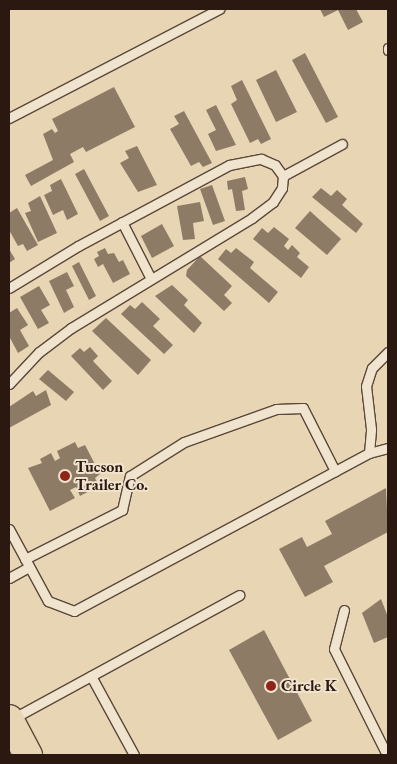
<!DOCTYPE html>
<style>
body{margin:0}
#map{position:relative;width:397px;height:764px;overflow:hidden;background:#e8d5b4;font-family:"EB Garamond",serif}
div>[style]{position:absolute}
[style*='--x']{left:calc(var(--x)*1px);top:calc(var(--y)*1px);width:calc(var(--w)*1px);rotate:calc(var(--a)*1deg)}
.building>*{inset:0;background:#8d7b66}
.roads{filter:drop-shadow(1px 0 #5a483a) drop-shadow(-1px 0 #5a483a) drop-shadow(0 1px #5a483a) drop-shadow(0 -1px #5a483a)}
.service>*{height:9px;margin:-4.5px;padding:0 4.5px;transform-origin:4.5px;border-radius:4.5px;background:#f0e4ce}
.trunk>*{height:28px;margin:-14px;padding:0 14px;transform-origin:14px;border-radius:14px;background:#e8d5b4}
.dots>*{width:14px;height:14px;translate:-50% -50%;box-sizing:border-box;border:2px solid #f0e4ce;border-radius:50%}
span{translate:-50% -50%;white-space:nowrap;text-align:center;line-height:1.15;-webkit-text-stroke:4px #f0e4ce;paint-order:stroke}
.poi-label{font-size:16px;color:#2b1911;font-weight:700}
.left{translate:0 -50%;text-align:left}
.frame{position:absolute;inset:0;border:10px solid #2b1911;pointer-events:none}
</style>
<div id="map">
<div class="building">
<i style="clip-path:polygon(320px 9px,356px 9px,363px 22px,348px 30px,338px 10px,324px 17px)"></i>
<i style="clip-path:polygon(305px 53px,338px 117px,326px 123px,292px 60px)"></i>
<i style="clip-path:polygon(276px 70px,297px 112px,276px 122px,256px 80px)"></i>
<i style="clip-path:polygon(242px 80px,271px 139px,261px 144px,258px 139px,250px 143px,231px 104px,237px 100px,231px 86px)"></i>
<i style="clip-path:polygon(114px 87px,135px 127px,86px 152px,83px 147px,70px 154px,74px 162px,31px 186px,25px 175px,53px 160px,43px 134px,52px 129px,55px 133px,58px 131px,52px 119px)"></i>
<i style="clip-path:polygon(216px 105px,236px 145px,216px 151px,208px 134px,216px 130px,206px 110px)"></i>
<i style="clip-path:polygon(184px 111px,212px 163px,203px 167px,199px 162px,191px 166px,170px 129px,179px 124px,174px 116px)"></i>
<i style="clip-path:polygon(137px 146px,157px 185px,138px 192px,120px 163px,129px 158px,125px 151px)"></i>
<i style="clip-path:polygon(84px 169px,109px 216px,100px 221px,75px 174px)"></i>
<i style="clip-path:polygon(245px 177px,248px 189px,242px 191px,245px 210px,236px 211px,232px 189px,228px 190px,227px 181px)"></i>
<i style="clip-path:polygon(61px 179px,78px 214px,67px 220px,63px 210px,53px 215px,44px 195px,52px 191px,50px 185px)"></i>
<i style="clip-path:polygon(212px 185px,225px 221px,213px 225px,200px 189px)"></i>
<i style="clip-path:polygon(321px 188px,331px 196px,337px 190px,347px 199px,342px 205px,363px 224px,356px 233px,312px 197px)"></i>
<i style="clip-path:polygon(40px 196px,57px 233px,38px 242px,25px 213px,31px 211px,28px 203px)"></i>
<i style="clip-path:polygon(200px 202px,204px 221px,193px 223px,195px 239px,183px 240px,177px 206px)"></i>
<i style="clip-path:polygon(17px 208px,38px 245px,27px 251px,23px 244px,18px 246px,9px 230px,9px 213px)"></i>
<i style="clip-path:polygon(310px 211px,341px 239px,327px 255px,295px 228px)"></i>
<i style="clip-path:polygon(162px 224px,174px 246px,152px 258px,141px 236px)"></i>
<i style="clip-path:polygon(274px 227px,289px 239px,284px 246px,288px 250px,292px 245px,300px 253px,297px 257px,309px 267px,301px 278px,253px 239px,262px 228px,268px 233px)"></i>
<i style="clip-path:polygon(105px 248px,108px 254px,114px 253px,119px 262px,123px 260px,130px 274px,113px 283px,103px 264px,98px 267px,94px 259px,99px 256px,97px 252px)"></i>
<i style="clip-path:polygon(236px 248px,254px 262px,250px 268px,278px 292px,269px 303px,218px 259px,226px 249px,231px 253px)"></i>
<i style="clip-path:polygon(9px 249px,15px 259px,9px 263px)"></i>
<i style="clip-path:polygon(200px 256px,232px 286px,224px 295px,232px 303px,224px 311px,186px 276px,187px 270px)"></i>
<i style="clip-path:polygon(79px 262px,96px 296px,89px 300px,72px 266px)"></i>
<i style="clip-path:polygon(67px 272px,74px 286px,66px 290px,74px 307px,64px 313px,49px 281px)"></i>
<i style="clip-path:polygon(172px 285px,188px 300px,184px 305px,202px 323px,194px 333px,155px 296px)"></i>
<i style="clip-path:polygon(39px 286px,50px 305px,41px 310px,49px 323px,38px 329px,20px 297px)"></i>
<i style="clip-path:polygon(142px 302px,160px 319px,153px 326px,173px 345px,164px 354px,121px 314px,130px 305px,135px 309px)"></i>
<i style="clip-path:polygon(17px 308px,28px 325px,20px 330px,29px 346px,18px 353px,9px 336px,9px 313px)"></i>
<i style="clip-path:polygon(106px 318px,151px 360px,138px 375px,92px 331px)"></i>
<i style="clip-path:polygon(90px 347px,98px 356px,93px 361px,112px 381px,103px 390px,71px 356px,80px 348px,84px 352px)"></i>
<i style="clip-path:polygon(48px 370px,74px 392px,66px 401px,39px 379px)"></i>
<i style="clip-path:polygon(46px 390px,51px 405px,9px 428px,9px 407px,33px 391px,36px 396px)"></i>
<i style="clip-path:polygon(75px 442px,78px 448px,85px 445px,100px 474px,95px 478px,99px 486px,80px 496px,76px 487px,70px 490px,75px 498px,50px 511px,28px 468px,42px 463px,40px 459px,51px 453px,55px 461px,60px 458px,57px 451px)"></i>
<i style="clip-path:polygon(386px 488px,388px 532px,324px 566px,333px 582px,305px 597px,279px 549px,302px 537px,307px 547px,332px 534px,325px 521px)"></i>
<i style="clip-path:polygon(381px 599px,388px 617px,388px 637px,374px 643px,362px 613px)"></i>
<i style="clip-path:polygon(264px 630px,312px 721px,278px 740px,229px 650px)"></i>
</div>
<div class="roads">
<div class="service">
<i style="--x:388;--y:50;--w:2;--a:-90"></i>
<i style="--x:9;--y:118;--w:237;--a:-27.4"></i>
<i style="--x:283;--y:176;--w:67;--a:-28.5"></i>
<i style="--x:122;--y:222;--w:64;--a:63"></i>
<i style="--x:9;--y:288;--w:81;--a:-31.3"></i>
<i style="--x:78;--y:246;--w:171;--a:-28.2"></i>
<i style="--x:229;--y:165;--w:33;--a:-11"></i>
<i style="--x:261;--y:159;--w:15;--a:23"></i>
<i style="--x:275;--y:165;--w:14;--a:54"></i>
<i style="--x:283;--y:176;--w:12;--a:95"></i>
<i style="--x:282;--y:188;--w:17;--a:123"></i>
<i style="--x:273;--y:202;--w:26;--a:143"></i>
<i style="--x:252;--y:218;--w:212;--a:148.7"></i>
<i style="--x:71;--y:328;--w:40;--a:143"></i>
<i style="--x:39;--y:352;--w:44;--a:133.2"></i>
<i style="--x:369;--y:453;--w:24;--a:-85"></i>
<i style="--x:371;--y:429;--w:43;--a:-96.6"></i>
<i style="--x:366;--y:386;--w:19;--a:-72"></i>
<i style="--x:372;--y:368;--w:23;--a:-45"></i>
<i style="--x:9;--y:529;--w:82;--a:61.6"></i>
<i style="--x:48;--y:601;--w:28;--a:21"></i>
<i style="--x:74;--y:611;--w:335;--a:-28.2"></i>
<i style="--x:369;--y:453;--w:20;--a:-15"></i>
<i style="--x:25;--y:559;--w:109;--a:-26.8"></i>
<i style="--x:122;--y:510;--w:35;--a:-77"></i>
<i style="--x:130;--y:476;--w:64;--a:-32.2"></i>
<i style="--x:184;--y:442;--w:98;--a:-19.7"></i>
<i style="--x:276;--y:409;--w:27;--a:-2"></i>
<i style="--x:303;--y:408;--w:71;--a:63.1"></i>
<i style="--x:9;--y:578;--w:23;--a:-29"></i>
<i style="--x:344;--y:610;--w:40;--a:104.4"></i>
<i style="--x:334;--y:649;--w:119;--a:63.4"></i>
<i style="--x:91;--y:676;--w:90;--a:61.4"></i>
<i style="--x:12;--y:719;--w:259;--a:-28.6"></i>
</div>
<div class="trunk">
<i style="--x:9;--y:719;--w:41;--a:62.2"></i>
</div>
</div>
<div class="dots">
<i style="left:65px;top:476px;background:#8f2418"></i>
<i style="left:271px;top:686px;background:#8f2418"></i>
</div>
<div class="poi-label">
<span class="left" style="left:75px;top:476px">Tucson<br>Trailer Co.</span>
<span class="left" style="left:281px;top:686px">Circle K</span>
</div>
<div class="frame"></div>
</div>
